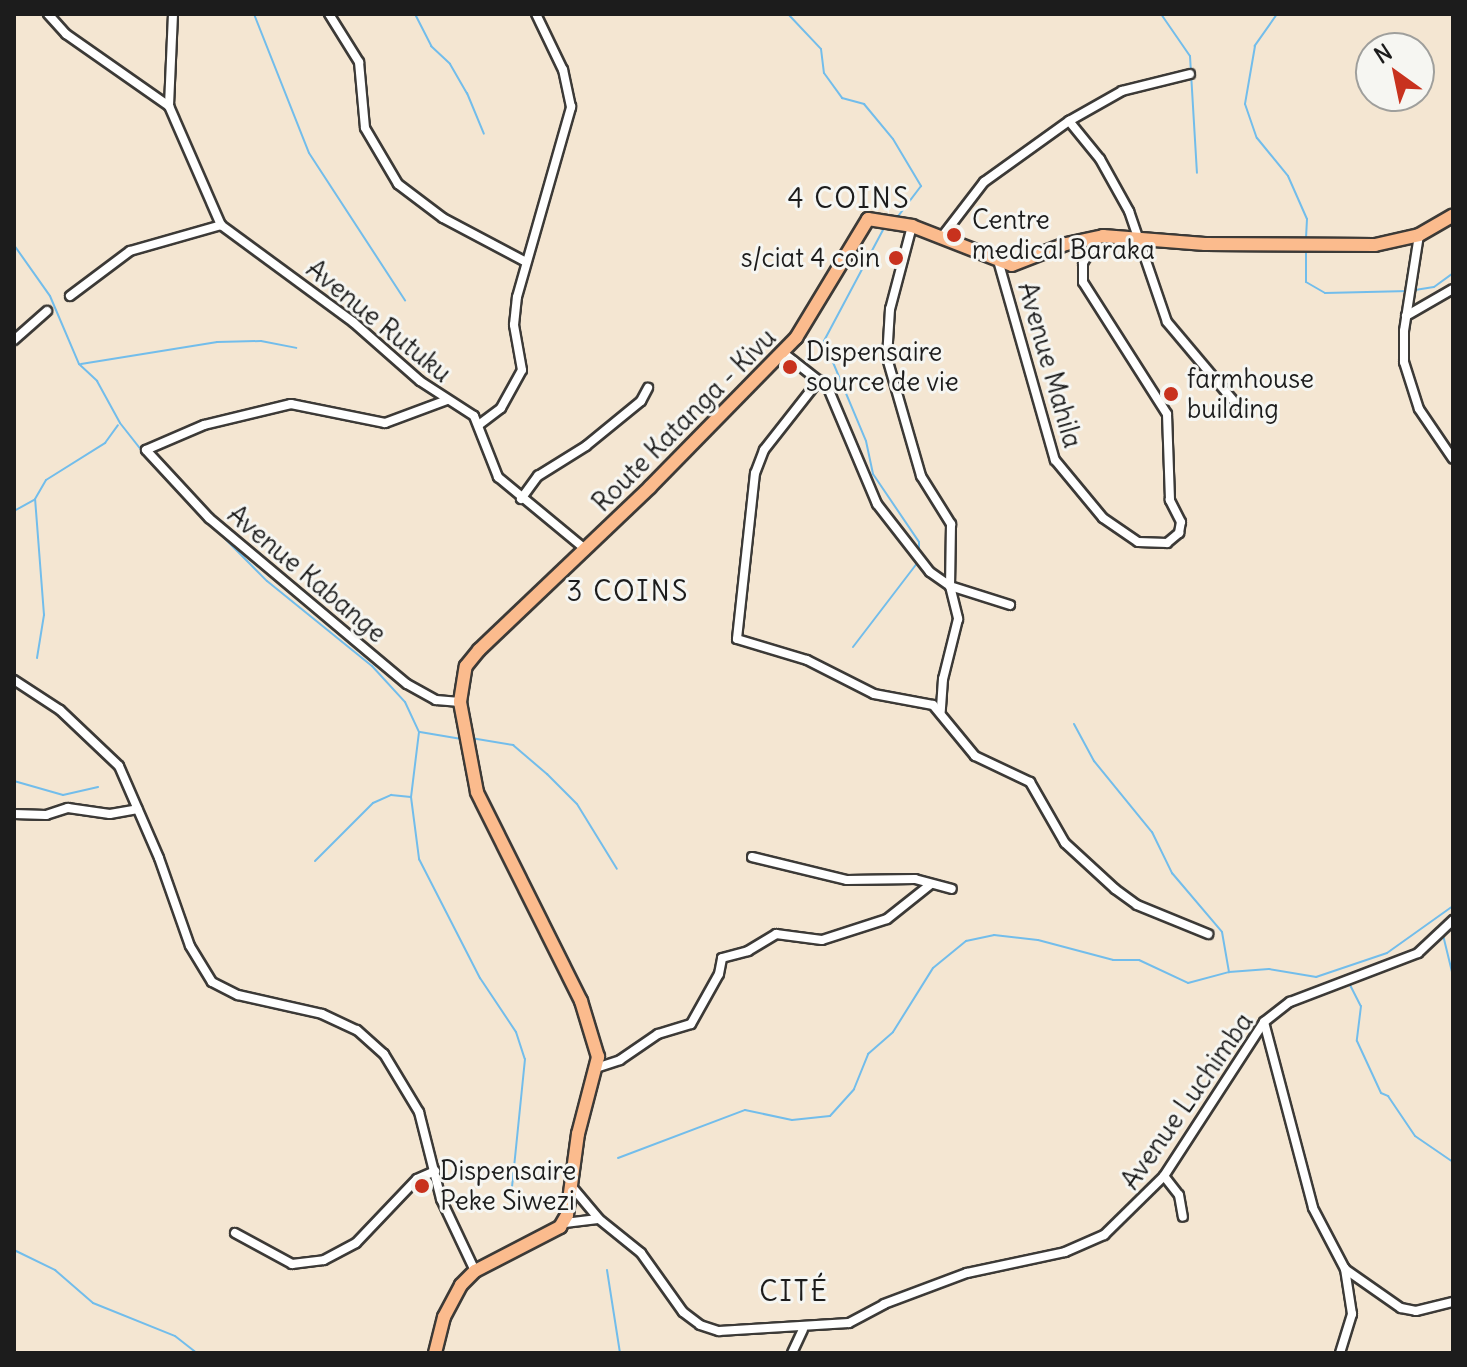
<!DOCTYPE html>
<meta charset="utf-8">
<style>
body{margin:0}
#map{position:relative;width:1467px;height:1367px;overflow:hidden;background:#f4e6d2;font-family:Delius,sans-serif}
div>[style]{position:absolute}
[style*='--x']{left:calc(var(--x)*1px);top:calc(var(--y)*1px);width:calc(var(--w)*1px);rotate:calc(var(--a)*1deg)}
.stream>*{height:2px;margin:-1px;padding:0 1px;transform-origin:1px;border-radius:1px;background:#72bdeb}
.roads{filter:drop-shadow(2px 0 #3c3a37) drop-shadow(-2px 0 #3c3a37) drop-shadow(0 2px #3c3a37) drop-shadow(0 -2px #3c3a37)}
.minor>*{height:8px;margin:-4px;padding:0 4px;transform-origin:4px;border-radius:4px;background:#fff}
.trunk>*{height:12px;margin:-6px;padding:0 6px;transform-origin:6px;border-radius:6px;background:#fbbb8d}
.dots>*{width:22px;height:22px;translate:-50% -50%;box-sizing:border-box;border:4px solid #f6f6f2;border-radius:50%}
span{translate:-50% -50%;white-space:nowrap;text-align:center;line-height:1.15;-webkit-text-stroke:6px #f6f6f2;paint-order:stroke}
.poi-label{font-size:26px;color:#1c1c1c}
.left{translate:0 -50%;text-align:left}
.right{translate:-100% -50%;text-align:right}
.street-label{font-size:26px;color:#1c1c1c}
.neighbourhood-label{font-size:28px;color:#1c1c1c;letter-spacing:2px}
.frame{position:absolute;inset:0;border:16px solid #1c1c1c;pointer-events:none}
.north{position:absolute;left:1355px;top:32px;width:80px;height:80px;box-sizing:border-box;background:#f6f6f2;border:2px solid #9f9f9c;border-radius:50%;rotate:327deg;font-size:22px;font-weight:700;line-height:32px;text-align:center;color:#1c1c1c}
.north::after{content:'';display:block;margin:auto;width:28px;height:36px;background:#c8321e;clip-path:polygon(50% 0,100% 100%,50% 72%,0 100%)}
</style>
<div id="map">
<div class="stream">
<i style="--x:254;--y:14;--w:149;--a:68.4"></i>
<i style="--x:309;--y:153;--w:176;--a:56.9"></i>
<i style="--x:415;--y:14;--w:36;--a:63"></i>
<i style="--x:431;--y:46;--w:26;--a:43"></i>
<i style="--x:450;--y:64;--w:34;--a:60"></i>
<i style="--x:467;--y:93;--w:44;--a:67.5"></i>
<i style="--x:788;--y:14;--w:48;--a:46.7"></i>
<i style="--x:821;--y:49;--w:24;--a:83"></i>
<i style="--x:824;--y:73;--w:31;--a:54"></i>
<i style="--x:842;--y:98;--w:23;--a:15"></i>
<i style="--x:864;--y:104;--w:45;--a:50.4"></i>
<i style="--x:893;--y:139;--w:55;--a:59.2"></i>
<i style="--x:921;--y:186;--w:41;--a:127.1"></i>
<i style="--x:1161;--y:14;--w:51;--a:55.4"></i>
<i style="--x:1190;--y:56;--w:117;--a:86.6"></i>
<i style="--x:1277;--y:14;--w:39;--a:125"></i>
<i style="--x:1255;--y:46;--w:59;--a:99.8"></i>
<i style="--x:1245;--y:104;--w:36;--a:71"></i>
<i style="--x:1257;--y:138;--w:49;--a:50.8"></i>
<i style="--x:1288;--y:176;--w:47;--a:66.2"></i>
<i style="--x:1307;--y:219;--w:22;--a:93"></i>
<i style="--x:884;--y:228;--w:128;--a:118"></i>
<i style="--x:824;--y:341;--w:108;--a:67.2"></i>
<i style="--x:866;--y:441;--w:34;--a:78"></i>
<i style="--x:873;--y:474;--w:82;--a:55.9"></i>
<i style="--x:919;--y:542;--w:10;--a:90"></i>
<i style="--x:14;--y:245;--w:62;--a:54.8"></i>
<i style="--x:50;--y:296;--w:74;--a:66.9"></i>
<i style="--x:79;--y:364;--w:25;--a:43"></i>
<i style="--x:97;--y:381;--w:48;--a:61.3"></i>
<i style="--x:120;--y:423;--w:60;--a:51.8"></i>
<i style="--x:157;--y:470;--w:156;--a:45.3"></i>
<i style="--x:267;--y:581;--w:135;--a:39"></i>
<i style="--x:372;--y:666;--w:49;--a:47.5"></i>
<i style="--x:405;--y:702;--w:33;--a:65"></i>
<i style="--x:419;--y:732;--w:65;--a:97"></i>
<i style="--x:411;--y:797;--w:63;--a:82.6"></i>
<i style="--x:419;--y:859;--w:134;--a:62.9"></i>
<i style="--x:480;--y:978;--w:65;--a:56.3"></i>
<i style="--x:516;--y:1032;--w:28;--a:72"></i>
<i style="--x:525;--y:1059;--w:140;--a:95.8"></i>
<i style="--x:1306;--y:251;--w:31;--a:90"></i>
<i style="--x:1306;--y:282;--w:22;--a:30"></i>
<i style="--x:1325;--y:293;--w:84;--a:-1.4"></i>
<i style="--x:1415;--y:290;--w:19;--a:-9"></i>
<i style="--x:1434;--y:287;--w:24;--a:-36"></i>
<i style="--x:81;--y:364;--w:138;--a:-9.2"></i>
<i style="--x:217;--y:342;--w:44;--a:-1.3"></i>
<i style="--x:261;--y:341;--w:36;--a:11"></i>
<i style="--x:14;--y:511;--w:23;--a:-29"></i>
<i style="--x:853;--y:647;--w:107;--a:-52.6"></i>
<i style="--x:37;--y:658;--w:44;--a:-80.8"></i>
<i style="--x:44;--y:615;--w:116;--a:-94.4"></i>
<i style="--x:35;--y:499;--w:22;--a:-60"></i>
<i style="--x:46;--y:480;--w:70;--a:-32.1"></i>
<i style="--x:105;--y:443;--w:22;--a:-54"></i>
<i style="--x:1074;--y:724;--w:42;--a:61.6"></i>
<i style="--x:1094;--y:761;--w:92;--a:50.8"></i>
<i style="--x:1152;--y:832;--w:46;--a:64"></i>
<i style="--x:1172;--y:873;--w:77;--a:49.7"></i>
<i style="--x:1222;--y:932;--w:41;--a:80.1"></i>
<i style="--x:420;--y:732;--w:42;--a:9.7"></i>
<i style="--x:471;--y:738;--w:43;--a:9.5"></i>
<i style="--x:513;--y:745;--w:45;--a:40.5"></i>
<i style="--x:547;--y:774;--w:42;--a:45"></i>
<i style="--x:577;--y:804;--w:76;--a:58.4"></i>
<i style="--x:14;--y:781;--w:51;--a:15.9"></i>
<i style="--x:63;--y:795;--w:36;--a:-13"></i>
<i style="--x:315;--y:861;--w:82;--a:-45"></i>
<i style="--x:373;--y:803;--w:20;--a:-24"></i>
<i style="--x:391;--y:795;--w:20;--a:6"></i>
<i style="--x:1443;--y:935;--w:42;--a:76.3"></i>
<i style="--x:1348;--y:981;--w:28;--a:63"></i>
<i style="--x:1361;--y:1006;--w:35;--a:97"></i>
<i style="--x:1357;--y:1041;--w:57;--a:65.2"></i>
<i style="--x:1381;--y:1093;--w:8;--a:23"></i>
<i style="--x:1388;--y:1096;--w:48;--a:56"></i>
<i style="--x:1415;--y:1136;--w:46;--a:34.4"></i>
<i style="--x:618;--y:1158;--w:136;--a:-20.7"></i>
<i style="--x:745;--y:1110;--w:48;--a:12"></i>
<i style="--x:792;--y:1120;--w:38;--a:-6"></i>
<i style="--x:830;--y:1116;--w:36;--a:-48"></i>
<i style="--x:854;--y:1089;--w:38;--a:-68"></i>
<i style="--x:868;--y:1054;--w:33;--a:-41"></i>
<i style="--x:893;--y:1032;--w:75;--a:-58"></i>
<i style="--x:933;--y:968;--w:43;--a:-39.3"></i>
<i style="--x:966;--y:941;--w:29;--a:-12"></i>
<i style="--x:994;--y:935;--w:44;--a:6.5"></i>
<i style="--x:1038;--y:940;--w:78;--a:14.9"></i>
<i style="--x:1113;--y:960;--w:26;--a:0"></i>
<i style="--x:1139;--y:960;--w:54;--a:25.1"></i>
<i style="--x:1188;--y:983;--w:42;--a:-15"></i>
<i style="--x:1229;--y:972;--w:40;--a:-4.3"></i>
<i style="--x:1269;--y:969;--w:48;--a:9.7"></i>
<i style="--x:1316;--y:977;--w:75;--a:-18.7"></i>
<i style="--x:1387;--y:953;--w:81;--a:-35.5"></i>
<i style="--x:14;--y:1250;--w:46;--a:26"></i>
<i style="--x:55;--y:1270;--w:50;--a:41"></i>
<i style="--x:93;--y:1303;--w:88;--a:21.9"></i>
<i style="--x:175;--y:1336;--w:28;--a:38"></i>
<i style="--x:607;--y:1270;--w:84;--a:81.1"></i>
</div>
<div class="roads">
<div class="minor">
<i style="--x:48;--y:14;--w:27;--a:48"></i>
<i style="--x:66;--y:34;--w:126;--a:35"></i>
<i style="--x:173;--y:14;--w:92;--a:92.5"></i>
<i style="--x:169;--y:106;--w:130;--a:66.4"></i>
<i style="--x:221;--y:225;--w:164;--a:36.3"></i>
<i style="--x:353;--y:322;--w:89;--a:41.4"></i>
<i style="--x:420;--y:381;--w:64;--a:32.9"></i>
<i style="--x:474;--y:416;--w:66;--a:68.5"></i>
<i style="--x:498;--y:477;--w:113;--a:39.6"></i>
<i style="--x:329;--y:14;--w:57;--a:58"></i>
<i style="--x:359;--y:62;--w:66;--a:84.8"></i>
<i style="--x:365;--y:128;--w:65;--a:59.5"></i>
<i style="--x:398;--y:184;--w:56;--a:37.1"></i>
<i style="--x:443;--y:218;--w:94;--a:27.9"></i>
<i style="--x:1069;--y:121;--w:49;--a:50.8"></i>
<i style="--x:1100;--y:159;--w:60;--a:60.9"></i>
<i style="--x:1129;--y:211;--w:117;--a:71.1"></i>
<i style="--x:1167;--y:322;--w:107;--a:49.9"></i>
<i style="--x:912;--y:226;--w:86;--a:104.8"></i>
<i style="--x:890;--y:309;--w:49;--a:93.5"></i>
<i style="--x:887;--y:358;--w:123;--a:73.9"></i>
<i style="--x:921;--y:476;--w:57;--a:58"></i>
<i style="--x:951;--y:524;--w:62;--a:90.9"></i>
<i style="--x:950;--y:586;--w:34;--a:76"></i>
<i style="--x:958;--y:619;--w:62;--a:104"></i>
<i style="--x:943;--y:679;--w:32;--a:94"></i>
<i style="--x:1419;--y:235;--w:97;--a:98.9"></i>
<i style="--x:1404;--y:331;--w:31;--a:90"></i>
<i style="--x:1404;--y:362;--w:49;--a:72.3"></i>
<i style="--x:1419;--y:409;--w:60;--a:55.8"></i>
<i style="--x:941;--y:238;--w:71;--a:-52.5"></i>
<i style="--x:984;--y:182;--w:105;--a:-35.7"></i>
<i style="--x:1069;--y:121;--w:61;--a:-29.5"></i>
<i style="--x:1122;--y:91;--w:70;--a:-14"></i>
<i style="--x:999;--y:264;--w:204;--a:74.1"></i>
<i style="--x:1055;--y:460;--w:75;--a:50.4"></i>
<i style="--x:1103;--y:518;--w:42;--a:34.4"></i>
<i style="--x:1138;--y:542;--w:29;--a:2"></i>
<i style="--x:1167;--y:543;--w:16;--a:-40"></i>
<i style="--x:1179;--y:533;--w:11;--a:-80"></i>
<i style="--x:1181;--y:522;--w:25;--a:-117"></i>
<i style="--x:1170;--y:500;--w:86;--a:-92"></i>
<i style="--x:1167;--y:414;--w:156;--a:-122.5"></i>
<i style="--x:1083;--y:282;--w:19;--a:-90"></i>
<i style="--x:1083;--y:263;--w:31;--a:-58"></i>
<i style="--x:70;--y:296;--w:75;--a:-36.9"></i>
<i style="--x:130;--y:251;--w:95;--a:-15.9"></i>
<i style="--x:1406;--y:316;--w:54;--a:-29.9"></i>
<i style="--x:14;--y:340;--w:44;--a:-41.3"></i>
<i style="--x:782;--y:352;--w:58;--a:38"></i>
<i style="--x:828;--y:388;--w:126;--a:67.1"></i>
<i style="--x:877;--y:504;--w:86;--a:52.1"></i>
<i style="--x:930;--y:572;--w:24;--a:35"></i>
<i style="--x:950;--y:586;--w:63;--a:17.6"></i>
<i style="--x:819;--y:380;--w:89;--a:128.2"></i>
<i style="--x:764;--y:450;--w:25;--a:111"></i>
<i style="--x:755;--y:473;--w:167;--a:96.2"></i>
<i style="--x:737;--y:639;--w:73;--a:16.7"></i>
<i style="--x:807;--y:660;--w:75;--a:26.9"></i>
<i style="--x:874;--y:694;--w:60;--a:10.6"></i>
<i style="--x:933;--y:705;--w:66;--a:50.5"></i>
<i style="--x:975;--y:756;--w:61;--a:25.3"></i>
<i style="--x:1030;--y:782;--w:70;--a:60.2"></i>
<i style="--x:1065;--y:843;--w:68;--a:42.6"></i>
<i style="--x:1115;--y:889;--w:27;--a:36"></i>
<i style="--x:1137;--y:905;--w:77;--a:22.2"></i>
<i style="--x:447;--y:400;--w:66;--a:159.6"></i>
<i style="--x:385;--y:423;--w:96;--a:-168.6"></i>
<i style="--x:291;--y:404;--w:89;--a:166.4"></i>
<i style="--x:204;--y:425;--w:63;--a:156.7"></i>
<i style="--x:146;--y:450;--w:93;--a:47.2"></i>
<i style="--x:209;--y:518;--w:258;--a:40"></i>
<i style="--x:407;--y:684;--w:33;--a:29"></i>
<i style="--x:436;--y:700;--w:24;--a:5"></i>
<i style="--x:480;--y:424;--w:26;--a:-37"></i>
<i style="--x:501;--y:408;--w:43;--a:-61.1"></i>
<i style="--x:522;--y:370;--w:46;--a:-100.1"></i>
<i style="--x:514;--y:325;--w:28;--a:-84"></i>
<i style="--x:517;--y:297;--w:198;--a:-74.1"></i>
<i style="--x:571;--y:107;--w:38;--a:-102"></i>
<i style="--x:563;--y:70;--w:62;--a:-115.7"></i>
<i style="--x:521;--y:499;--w:29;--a:-54"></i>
<i style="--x:538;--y:476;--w:57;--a:-32"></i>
<i style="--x:586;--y:446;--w:71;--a:-39.3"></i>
<i style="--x:641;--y:401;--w:15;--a:-62"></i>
<i style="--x:14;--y:680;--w:55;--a:33.1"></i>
<i style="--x:60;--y:710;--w:81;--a:43.5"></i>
<i style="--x:119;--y:766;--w:100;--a:66.5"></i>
<i style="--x:159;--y:858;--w:93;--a:70.6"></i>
<i style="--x:190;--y:946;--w:42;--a:58.6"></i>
<i style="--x:212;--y:982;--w:29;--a:27"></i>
<i style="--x:238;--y:995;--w:86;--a:12.7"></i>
<i style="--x:322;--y:1014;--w:38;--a:25"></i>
<i style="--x:357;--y:1030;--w:36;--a:42"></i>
<i style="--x:384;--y:1054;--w:68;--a:58.9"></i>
<i style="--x:419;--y:1112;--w:90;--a:75.8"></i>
<i style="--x:441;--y:1199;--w:80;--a:64.7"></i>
<i style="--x:14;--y:814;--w:32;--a:2"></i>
<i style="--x:46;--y:815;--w:23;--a:-18"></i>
<i style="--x:68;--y:808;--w:42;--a:8.1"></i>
<i style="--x:110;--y:814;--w:28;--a:-10"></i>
<i style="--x:752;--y:857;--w:98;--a:13.6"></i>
<i style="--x:847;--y:880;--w:68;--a:-0.8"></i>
<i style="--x:915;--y:879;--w:38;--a:15"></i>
<i style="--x:1264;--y:1022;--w:192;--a:75.2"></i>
<i style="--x:1313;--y:1208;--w:69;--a:62.3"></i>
<i style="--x:1345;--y:1269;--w:68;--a:34.9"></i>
<i style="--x:1401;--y:1308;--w:15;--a:11"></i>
<i style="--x:1416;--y:1311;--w:38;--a:-14"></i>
<i style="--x:596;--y:1068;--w:25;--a:-18"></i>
<i style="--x:620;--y:1060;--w:46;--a:-34.4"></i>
<i style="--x:658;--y:1034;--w:34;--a:-17"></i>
<i style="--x:691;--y:1024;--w:57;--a:-60.8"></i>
<i style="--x:719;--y:974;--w:16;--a:-79"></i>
<i style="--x:722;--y:958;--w:27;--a:-15"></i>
<i style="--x:748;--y:951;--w:33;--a:-31"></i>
<i style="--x:776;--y:934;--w:46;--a:7.4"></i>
<i style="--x:822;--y:940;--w:68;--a:-17.9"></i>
<i style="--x:887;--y:919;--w:56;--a:-38.5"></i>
<i style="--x:1164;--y:1176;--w:24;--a:52"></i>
<i style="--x:1179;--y:1195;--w:22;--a:80"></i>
<i style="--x:573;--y:1188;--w:40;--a:50"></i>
<i style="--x:599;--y:1219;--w:54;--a:39"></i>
<i style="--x:641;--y:1253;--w:72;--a:54.6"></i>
<i style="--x:683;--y:1312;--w:21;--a:37"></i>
<i style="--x:700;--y:1325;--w:20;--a:18"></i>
<i style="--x:719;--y:1331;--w:130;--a:-3.5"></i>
<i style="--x:849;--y:1323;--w:40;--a:-28"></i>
<i style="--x:884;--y:1304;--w:89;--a:-20.5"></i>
<i style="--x:967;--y:1273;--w:100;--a:-12.1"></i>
<i style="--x:1065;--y:1252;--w:43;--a:-23.6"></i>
<i style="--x:1104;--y:1235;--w:84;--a:-44.5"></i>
<i style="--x:1164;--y:1176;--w:184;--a:-57"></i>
<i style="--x:1264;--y:1022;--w:33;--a:-38"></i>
<i style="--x:1290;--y:1002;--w:137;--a:-20.9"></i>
<i style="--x:1418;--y:953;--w:48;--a:-43.3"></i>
<i style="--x:565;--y:1223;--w:33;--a:-7"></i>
<i style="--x:235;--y:1233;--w:65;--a:28.5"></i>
<i style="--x:292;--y:1264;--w:32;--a:-7"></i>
<i style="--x:324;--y:1260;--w:36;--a:-28"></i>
<i style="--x:356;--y:1243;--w:88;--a:-46.4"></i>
<i style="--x:417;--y:1179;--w:20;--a:-24"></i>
<i style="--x:792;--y:1353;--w:26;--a:-65"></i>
<i style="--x:1340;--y:1353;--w:41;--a:-72.9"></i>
<i style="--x:1352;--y:1314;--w:46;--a:-98.8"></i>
</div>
<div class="trunk">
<i style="--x:435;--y:1353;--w:37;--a:-76"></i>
<i style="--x:444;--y:1317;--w:36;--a:-62"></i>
<i style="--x:461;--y:1285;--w:20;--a:-45"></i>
<i style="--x:475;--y:1271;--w:96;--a:-27.4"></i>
<i style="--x:560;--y:1227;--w:14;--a:-60"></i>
<i style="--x:567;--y:1215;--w:82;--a:-82.3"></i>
<i style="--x:578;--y:1134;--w:80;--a:-75.4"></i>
<i style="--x:598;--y:1057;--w:59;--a:-106.9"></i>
<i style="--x:581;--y:1001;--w:233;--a:-116.5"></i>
<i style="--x:477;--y:792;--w:92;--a:-100.7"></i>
<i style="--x:460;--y:702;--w:36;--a:-81"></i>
<i style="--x:466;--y:666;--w:21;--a:-51"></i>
<i style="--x:479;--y:650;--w:236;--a:-43.6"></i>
<i style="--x:650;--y:487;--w:209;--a:-45.6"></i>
<i style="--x:796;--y:338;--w:139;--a:-58.8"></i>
<i style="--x:868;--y:219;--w:45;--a:9"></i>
<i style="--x:912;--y:226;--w:107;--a:21.3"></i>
<i style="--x:1012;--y:265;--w:58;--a:-21.3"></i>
<i style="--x:1066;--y:244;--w:38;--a:-12"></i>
<i style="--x:1103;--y:236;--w:102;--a:4.5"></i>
<i style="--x:1205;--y:244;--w:170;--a:0.3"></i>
<i style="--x:1375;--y:245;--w:45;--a:-12.8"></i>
<i style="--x:1419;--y:235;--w:39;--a:-30"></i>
</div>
</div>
<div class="dots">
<i style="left:954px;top:235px;background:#c8321e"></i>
<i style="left:896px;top:258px;background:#c8321e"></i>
<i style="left:790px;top:367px;background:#c8321e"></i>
<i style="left:1171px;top:394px;background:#c8321e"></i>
<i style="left:422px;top:1186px;background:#c8321e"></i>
</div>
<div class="poi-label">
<span class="left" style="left:972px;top:235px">Centre<br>medical Baraka</span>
<span class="right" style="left:880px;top:258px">s/ciat 4 coin</span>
<span class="left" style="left:806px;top:367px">Dispensaire<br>source de vie</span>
<span class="left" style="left:1187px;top:394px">farmhouse<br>building</span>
<span class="left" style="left:440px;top:1186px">Dispensaire<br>Peke Siwezi</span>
</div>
<div class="street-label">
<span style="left:379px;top:321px;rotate:39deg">Avenue Rutuku</span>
<span style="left:1050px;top:365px;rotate:74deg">Avenue Mahila</span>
<span style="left:684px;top:420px;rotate:-45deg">Route Katanga - Kivu</span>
<span style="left:307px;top:574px;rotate:40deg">Avenue Kabange</span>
<span style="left:1187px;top:1101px;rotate:-55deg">Avenue Luchimba</span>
</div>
<div class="neighbourhood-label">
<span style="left:849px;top:198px">4 COINS</span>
<span style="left:628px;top:591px">3 COINS</span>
<span style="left:794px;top:1291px">CITÉ</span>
</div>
<div class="frame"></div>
<div class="north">N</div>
</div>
